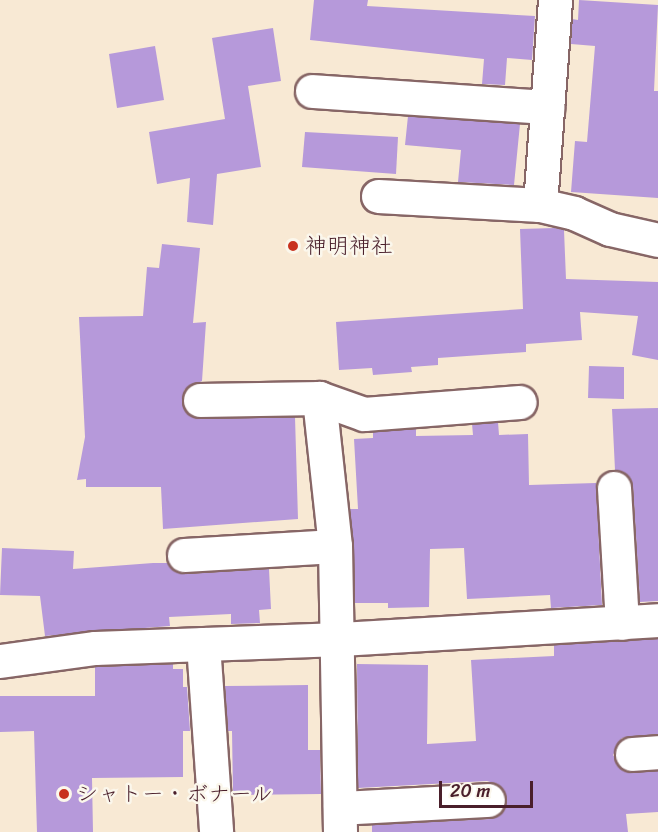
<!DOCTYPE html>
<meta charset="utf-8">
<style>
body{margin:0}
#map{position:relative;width:658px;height:832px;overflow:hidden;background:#f8e9d4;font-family:Sriracha,"Klee One",sans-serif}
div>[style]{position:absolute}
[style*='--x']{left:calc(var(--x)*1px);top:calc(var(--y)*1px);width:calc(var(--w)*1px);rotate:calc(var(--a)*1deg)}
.building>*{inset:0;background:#b699da}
.roads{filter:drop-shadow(2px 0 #876666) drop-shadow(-2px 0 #876666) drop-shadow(0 2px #876666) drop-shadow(0 -2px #876666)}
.minor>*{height:33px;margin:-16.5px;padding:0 16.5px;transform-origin:16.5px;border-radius:16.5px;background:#fff}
.dots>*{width:16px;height:16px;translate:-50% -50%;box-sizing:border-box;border:3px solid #fbf7ec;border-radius:50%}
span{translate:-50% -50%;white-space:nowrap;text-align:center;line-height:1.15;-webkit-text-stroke:5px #fbf7ec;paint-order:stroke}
.poi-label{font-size:22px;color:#4a1f2b}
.left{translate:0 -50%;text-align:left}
.scale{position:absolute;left:439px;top:781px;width:94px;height:27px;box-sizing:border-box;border:3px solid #4a1f2b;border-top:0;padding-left:8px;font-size:18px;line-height:21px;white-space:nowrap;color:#4a1f2b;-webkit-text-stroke:4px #fbf7ec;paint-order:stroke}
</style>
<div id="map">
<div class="building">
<i style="clip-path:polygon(314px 0,368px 0,367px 6px,535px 16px,532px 60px,507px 58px,505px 85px,482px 84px,484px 59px,310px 40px)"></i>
<i style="clip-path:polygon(579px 0,658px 5px,654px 91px,658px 91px,658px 198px,571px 192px,575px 141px,587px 142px,595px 46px,571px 44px,572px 19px,578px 20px)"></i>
<i style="clip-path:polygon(273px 28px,281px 81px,248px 86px,261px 167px,217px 174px,213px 225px,187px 222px,190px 178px,157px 184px,149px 132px,225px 119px,212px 38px)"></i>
<i style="clip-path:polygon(155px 46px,164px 100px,117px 108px,109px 54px)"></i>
<i style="clip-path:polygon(408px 116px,520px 124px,514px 185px,458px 182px,461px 150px,405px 145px)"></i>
<i style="clip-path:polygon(305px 132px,398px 137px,396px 174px,302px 167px)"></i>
<i style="clip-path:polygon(555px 228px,564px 230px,566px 279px,658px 282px,658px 360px,632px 355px,638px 316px,580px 312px,582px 340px,526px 344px,526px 352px,438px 358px,438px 365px,411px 367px,412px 372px,373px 375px,372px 368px,339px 370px,336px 322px,523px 309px,520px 229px)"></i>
<i style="clip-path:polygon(162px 244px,200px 248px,193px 323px,206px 322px,202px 381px,184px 390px,184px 409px,200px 419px,295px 417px,298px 519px,163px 529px,161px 487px,86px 487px,86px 479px,77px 480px,85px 437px,79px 317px,143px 316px,147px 267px,159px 268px)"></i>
<i style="clip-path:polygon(589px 366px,624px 367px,624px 399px,588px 398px)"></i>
<i style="clip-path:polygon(658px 408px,658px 601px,640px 602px,633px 487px,629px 477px,615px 470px,612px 409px)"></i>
<i style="clip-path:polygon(498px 422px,499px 435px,528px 434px,529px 485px,596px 483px,602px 605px,551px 608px,550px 595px,467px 599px,464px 548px,430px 549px,429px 607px,388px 608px,388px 603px,355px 603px,350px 509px,358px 509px,354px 439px,373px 438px,373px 432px,416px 429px,416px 436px,473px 435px,472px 424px)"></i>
<i style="clip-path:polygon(2px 548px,74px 551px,73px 569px,153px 563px,168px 563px,175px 571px,185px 574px,269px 569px,271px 609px,259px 610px,260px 623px,231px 624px,231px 614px,169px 617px,170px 626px,45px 636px,40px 596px,0 595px)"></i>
<i style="clip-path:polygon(658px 639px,658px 734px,622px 738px,613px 755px,624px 771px,658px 771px,658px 812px,626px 814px,628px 832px,372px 832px,372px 825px,490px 819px,504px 809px,507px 798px,497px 784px,487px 781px,358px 788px,357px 664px,428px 665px,427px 744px,476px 741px,471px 660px,554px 656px,554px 645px)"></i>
<i style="clip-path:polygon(173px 664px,173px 669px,183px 669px,183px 687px,187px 687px,190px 731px,183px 731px,183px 777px,92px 778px,93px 832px,37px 832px,34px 731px,0 732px,0 696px,95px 696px,95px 667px)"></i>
<i style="clip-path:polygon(308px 685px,308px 750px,320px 750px,321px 794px,233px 795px,232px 731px,228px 731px,225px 686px)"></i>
</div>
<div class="roads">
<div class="minor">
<i style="--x:312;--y:91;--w:236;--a:3.9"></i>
<i style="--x:378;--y:196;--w:162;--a:3.2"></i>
<i style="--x:540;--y:205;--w:35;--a:13"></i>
<i style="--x:574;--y:213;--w:39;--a:24"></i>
<i style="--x:610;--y:229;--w:49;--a:12.9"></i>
<i style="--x:540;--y:205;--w:206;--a:-85.8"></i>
<i style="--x:200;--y:400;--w:119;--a:-1"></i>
<i style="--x:614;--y:488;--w:135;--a:86.6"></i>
<i style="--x:184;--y:555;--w:151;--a:-3.4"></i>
<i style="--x:203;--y:644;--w:188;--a:86"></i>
<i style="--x:0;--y:661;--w:96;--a:-7.8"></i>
<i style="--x:95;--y:648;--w:245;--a:-2.1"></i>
<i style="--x:340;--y:639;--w:319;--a:-3.4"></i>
<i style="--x:632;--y:754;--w:26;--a:-4"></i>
<i style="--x:340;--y:808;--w:148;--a:-3.1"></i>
<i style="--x:340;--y:832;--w:286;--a:-91"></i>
<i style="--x:335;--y:546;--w:149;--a:-96.2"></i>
<i style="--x:319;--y:398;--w:48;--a:19.6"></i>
<i style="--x:364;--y:414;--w:156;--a:-4.4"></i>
</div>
</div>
<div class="dots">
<i style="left:293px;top:246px;background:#c8321e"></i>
<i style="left:64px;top:794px;background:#c8321e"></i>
</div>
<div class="poi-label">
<span class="left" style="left:305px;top:246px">神明神社</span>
<span class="left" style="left:76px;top:794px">シャトー・ボナール</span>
</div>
<div class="scale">20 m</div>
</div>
